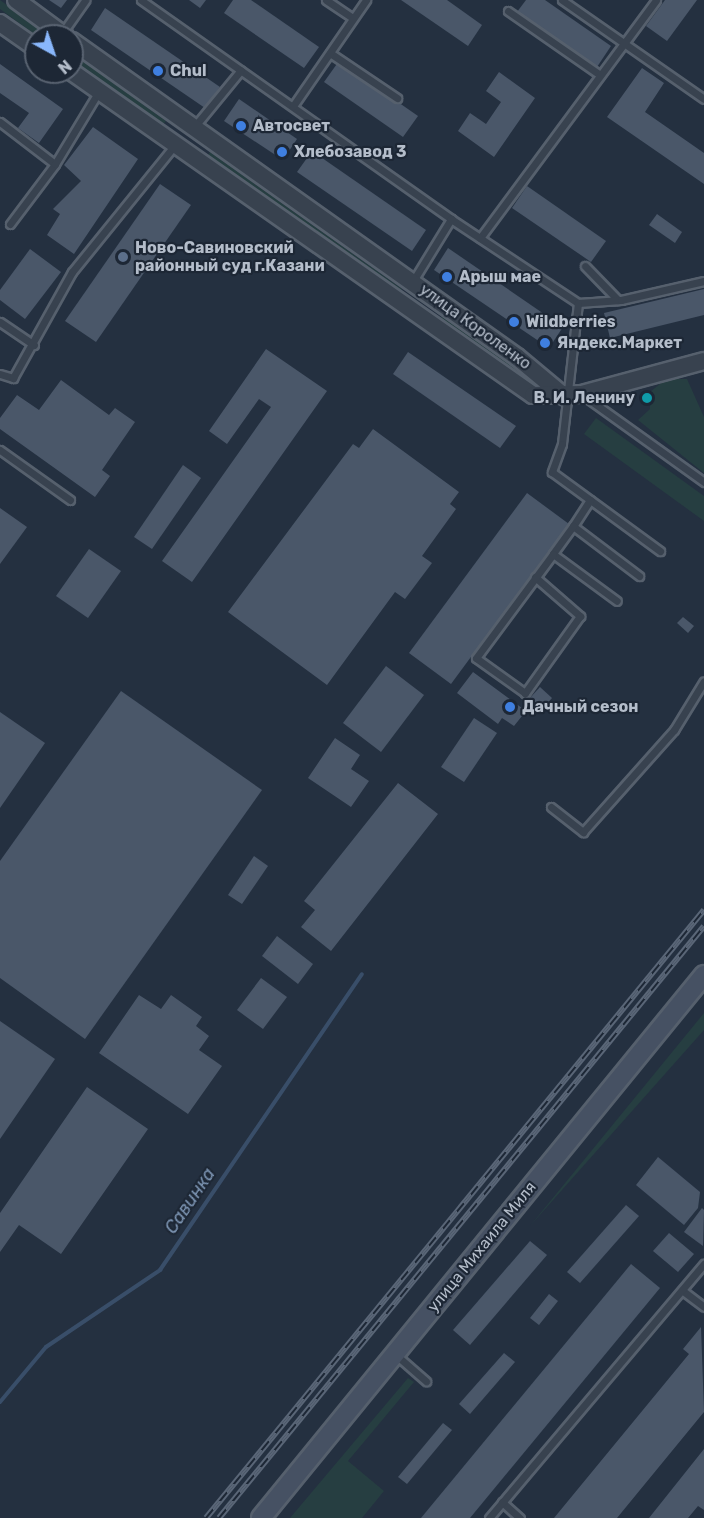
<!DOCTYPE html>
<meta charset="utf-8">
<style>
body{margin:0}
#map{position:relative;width:704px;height:1518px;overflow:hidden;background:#243040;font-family:Rubik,sans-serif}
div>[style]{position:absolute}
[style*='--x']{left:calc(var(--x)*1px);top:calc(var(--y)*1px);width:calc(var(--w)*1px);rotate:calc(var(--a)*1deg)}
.green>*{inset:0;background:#263e41}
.stream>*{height:4px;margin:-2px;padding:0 2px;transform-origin:2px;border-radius:2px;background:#394e69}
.building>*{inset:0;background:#4a5769}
.roads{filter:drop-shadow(2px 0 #56606d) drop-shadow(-2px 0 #56606d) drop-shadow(0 2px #56606d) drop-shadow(0 -2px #56606d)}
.service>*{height:7px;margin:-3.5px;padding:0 3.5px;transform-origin:3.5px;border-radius:3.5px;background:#38424f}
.tertiary>*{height:16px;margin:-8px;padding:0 8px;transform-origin:8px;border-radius:8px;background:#38424f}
.secondary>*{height:18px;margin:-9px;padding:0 9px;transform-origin:9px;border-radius:9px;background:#465163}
.rail>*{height:6px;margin-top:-3px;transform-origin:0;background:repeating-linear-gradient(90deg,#1d2735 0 11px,#5a6677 0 22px);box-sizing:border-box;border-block:2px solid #5a6677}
.dots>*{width:16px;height:16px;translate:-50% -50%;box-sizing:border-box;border:3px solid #1d2735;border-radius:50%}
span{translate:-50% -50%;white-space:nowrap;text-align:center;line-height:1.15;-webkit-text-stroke:4.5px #1d2735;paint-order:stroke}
.poi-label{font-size:16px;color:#b4bdca;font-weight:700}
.left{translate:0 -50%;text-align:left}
.right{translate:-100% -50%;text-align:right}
.street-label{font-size:16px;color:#b4bdca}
.water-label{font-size:18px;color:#7c94b2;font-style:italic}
.north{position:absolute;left:24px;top:24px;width:60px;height:60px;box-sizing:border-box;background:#1d2735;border:2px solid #596371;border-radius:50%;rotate:140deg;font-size:16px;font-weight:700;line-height:24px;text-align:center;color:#b4bdca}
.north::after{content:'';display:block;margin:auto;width:21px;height:27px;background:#89b7fb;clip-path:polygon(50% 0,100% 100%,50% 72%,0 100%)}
</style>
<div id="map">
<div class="green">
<i style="clip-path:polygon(0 0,49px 36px,37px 36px,0 9px)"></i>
<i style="clip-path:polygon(72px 53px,166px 121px,162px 126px,72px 61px)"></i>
<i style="clip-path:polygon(210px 152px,402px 289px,399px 293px,207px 157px)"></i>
<i style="clip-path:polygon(442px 316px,531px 379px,528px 384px,439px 321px)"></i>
<i style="clip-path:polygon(666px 379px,687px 379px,704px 417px,704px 473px,638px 420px,650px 409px,650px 392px)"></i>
<i style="clip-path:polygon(596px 418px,704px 496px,704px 521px,584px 434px)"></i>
<i style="clip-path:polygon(704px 1013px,704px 1030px,530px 1226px)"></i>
<i style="clip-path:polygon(408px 1378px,414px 1382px,348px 1461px,384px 1491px,362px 1518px,290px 1518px)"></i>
</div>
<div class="stream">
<i style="--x:0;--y:1402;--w:72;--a:-50.1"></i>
<i style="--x:46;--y:1347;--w:138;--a:-34"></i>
<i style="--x:160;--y:1270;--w:358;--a:-55.7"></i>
</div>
<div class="building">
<i style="clip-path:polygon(49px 0,67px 0,61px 8px)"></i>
<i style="clip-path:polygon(189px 0,206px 0,200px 8px)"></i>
<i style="clip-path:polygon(233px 0,251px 0,319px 47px,304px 68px,224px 13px)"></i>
<i style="clip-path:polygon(401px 0,447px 0,482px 25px,468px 46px)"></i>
<i style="clip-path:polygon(526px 0,545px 0,611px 46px,597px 67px,517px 12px)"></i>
<i style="clip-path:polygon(665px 0,697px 0,667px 41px,646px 26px)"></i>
<i style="clip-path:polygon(105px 8px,220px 87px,205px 108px,91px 30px)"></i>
<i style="clip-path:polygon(339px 61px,418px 116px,403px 137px,324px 82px)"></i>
<i style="clip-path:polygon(0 64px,63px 109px,39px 143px,18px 128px,29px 113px,0 93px)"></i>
<i style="clip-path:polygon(642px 68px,664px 83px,645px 112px,704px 153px,704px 184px,607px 117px)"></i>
<i style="clip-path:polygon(499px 72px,535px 98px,494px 157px,458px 131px,470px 113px,486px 124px,501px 102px,486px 91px)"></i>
<i style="clip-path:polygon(239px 99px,297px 139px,283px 160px,224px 121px)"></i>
<i style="clip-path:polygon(93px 127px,138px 159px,74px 254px,47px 235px,60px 214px,53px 209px,81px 181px,64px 165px)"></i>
<i style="clip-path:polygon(312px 151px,426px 230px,412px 251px,297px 172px)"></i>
<i style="clip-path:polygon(160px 184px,191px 205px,96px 342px,65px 321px)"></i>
<i style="clip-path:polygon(527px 186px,606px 241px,591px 262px,512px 208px)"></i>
<i style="clip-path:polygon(657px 214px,682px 232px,675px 243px,649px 225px)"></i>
<i style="clip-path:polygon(448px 248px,563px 327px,549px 348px,434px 270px)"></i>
<i style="clip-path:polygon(30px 249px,61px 272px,25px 319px,0 300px,0 290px)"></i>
<i style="clip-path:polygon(704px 289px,704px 315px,610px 338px,604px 313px)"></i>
<i style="clip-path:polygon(266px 349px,327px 391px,192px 582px,162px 561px,271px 407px,259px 399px,227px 444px,209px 431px)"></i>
<i style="clip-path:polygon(408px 352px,516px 426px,500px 448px,393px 374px)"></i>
<i style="clip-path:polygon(61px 380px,109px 415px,115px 408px,135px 422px,102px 470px,110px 476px,95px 497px,0 429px,0 418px,17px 395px,39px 410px)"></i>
<i style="clip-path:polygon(373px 429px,459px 492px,450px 504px,456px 509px,422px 556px,432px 563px,405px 599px,395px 592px,327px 685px,228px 612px,353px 444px,359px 448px)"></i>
<i style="clip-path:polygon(183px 465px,201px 478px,152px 549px,134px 537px)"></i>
<i style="clip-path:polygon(527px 493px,569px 524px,451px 684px,409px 653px)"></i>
<i style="clip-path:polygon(0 508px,27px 527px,0 564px)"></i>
<i style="clip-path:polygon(89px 549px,121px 571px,88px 618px,56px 596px)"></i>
<i style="clip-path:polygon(683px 617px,694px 626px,688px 633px,677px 623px)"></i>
<i style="clip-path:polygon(386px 666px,424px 695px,381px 752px,343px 723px)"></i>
<i style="clip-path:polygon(473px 672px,526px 711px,514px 726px,502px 718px,498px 724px,457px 693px)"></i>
<i style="clip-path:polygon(540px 687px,552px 698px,542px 710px,529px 699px)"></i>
<i style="clip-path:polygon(121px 691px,262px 790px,85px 1039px,0 978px,0 861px)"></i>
<i style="clip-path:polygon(0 712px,45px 743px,0 808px)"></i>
<i style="clip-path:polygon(474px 718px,497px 733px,464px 782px,441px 767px)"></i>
<i style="clip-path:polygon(335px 738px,360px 755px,351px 769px,369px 781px,351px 807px,308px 778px)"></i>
<i style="clip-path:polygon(398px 783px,438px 814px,331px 951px,301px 927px,315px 910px,304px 901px)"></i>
<i style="clip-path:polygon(254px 856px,268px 866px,242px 904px,228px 895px)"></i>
<i style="clip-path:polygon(277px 936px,313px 964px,298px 984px,262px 956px)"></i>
<i style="clip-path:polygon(261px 978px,287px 997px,263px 1029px,237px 1010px)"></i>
<i style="clip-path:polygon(139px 995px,161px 1009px,171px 995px,202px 1017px,196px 1026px,209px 1036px,199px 1050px,222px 1066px,188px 1114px,99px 1053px)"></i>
<i style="clip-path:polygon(0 1021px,55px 1059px,0 1139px)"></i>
<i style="clip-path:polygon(87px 1087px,148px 1129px,61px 1254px,19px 1225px,0 1252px,0 1213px)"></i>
<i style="clip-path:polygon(658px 1157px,700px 1192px,698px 1208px,684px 1225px,636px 1185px)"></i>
<i style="clip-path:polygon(626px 1205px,639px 1216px,580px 1283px,567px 1272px)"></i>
<i style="clip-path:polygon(702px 1208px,704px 1210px,703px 1246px,684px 1232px)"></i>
<i style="clip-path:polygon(669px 1233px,694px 1254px,678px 1272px,653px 1251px)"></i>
<i style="clip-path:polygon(530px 1241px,547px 1255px,470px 1345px,453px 1330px)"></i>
<i style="clip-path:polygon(631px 1264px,660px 1288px,470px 1518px,421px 1518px)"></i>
<i style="clip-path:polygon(549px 1294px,558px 1301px,539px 1325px,530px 1318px)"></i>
<i style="clip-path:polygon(701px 1327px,704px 1412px,617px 1518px,554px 1518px,689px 1354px,683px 1349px)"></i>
<i style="clip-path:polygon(504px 1353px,515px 1362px,470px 1414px,459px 1404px)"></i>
<i style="clip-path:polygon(443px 1423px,452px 1430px,407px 1484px,398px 1477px)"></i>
<i style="clip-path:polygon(704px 1449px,704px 1510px,698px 1506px,688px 1518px,649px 1518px)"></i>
</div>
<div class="roads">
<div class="service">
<i style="--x:141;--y:0;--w:380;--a:35.2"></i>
<i style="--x:326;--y:0;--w:32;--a:34"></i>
<i style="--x:562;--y:0;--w:173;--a:34.9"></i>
<i style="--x:508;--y:11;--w:112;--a:34.8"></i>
<i style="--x:63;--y:32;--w:39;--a:-55"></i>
<i style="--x:330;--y:53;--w:81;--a:33.9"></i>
<i style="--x:293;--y:106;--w:129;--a:-55.4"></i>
<i style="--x:0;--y:122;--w:69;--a:37.4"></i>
<i style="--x:195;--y:126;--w:72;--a:-50.6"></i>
<i style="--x:10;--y:224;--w:75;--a:-53.1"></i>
<i style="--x:55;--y:164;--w:85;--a:-58.9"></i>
<i style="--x:480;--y:238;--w:296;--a:-53.5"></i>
<i style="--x:585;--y:266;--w:47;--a:45.9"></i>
<i style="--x:413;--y:281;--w:73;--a:-58.5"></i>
<i style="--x:451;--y:219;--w:152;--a:33.5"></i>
<i style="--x:578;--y:303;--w:43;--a:-4"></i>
<i style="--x:621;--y:300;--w:85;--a:-12.9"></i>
<i style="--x:578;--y:303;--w:142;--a:96.5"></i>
<i style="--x:562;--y:444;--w:30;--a:110"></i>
<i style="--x:552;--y:472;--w:134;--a:36.2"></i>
<i style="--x:0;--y:322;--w:41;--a:34.1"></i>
<i style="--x:0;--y:374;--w:14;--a:17"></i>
<i style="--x:13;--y:378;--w:121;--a:-60.9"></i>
<i style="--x:72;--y:272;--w:162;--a:-51"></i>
<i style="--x:584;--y:396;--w:148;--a:35.6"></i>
<i style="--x:0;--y:450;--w:86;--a:35.5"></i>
<i style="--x:590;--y:500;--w:31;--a:123"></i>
<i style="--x:573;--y:526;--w:83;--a:37.1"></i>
<i style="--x:573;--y:526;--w:34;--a:126"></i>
<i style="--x:553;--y:554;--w:79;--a:36.3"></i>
<i style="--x:535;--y:577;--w:60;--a:40.9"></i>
<i style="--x:580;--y:616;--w:95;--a:125.5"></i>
<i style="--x:525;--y:693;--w:60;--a:-144.5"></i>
<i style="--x:476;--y:658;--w:129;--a:-53.5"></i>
<i style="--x:551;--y:807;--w:41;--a:38"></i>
<i style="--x:583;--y:832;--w:137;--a:-48.3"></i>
<i style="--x:674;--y:730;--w:57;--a:-58.5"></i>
<i style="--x:683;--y:1291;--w:26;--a:37"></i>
<i style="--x:396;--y:1355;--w:40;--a:41"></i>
<i style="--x:502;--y:1502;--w:24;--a:42"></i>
<i style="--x:489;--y:1518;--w:333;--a:-49.8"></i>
</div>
<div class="tertiary">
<i style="--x:16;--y:0;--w:61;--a:36.3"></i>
<i style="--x:0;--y:23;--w:44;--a:34.8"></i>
<i style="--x:72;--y:41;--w:546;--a:35.38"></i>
<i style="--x:517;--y:357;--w:62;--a:39.8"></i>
<i style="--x:72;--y:72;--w:563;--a:35.02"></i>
<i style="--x:533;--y:395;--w:49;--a:-1.2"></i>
<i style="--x:582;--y:394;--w:126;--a:-15.1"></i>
</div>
<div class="secondary">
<i style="--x:261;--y:1518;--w:701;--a:-50.79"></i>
</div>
</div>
<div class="rail">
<i style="--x:206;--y:1518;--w:786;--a:-50.68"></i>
<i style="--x:219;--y:1518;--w:765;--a:-50.67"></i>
</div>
<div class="dots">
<i style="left:158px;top:71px;background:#3f7fe0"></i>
<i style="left:241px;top:126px;background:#3f7fe0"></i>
<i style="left:282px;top:152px;background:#3f7fe0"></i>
<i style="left:123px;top:257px;background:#5c6f8a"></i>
<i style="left:447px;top:277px;background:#3f7fe0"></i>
<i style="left:514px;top:322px;background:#3f7fe0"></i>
<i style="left:545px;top:343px;background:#3f7fe0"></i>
<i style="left:647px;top:398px;background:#0f9aa8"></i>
<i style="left:510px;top:707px;background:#3f7fe0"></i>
</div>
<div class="poi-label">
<span class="left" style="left:170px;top:71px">Chul</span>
<span class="left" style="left:253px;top:126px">Автосвет</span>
<span class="left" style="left:294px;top:152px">Хлебозавод 3</span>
<span class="left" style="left:135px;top:257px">Ново-Савиновский<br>районный суд г.Казани</span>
<span class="left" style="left:459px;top:277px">Арыш мае</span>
<span class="left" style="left:526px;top:322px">Wildberries</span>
<span class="left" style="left:557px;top:343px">Яндекс.Маркет</span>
<span class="right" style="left:635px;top:398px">В. И. Ленину</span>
<span class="left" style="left:522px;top:707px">Дачный сезон</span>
</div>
<div class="street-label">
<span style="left:475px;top:327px;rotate:36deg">улица Короленко</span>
<span style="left:482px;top:1247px;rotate:-51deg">улица Михаила Миля</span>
</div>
<div class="water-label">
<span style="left:190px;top:1201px;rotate:-56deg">Савинка</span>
</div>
<div class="north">N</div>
</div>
